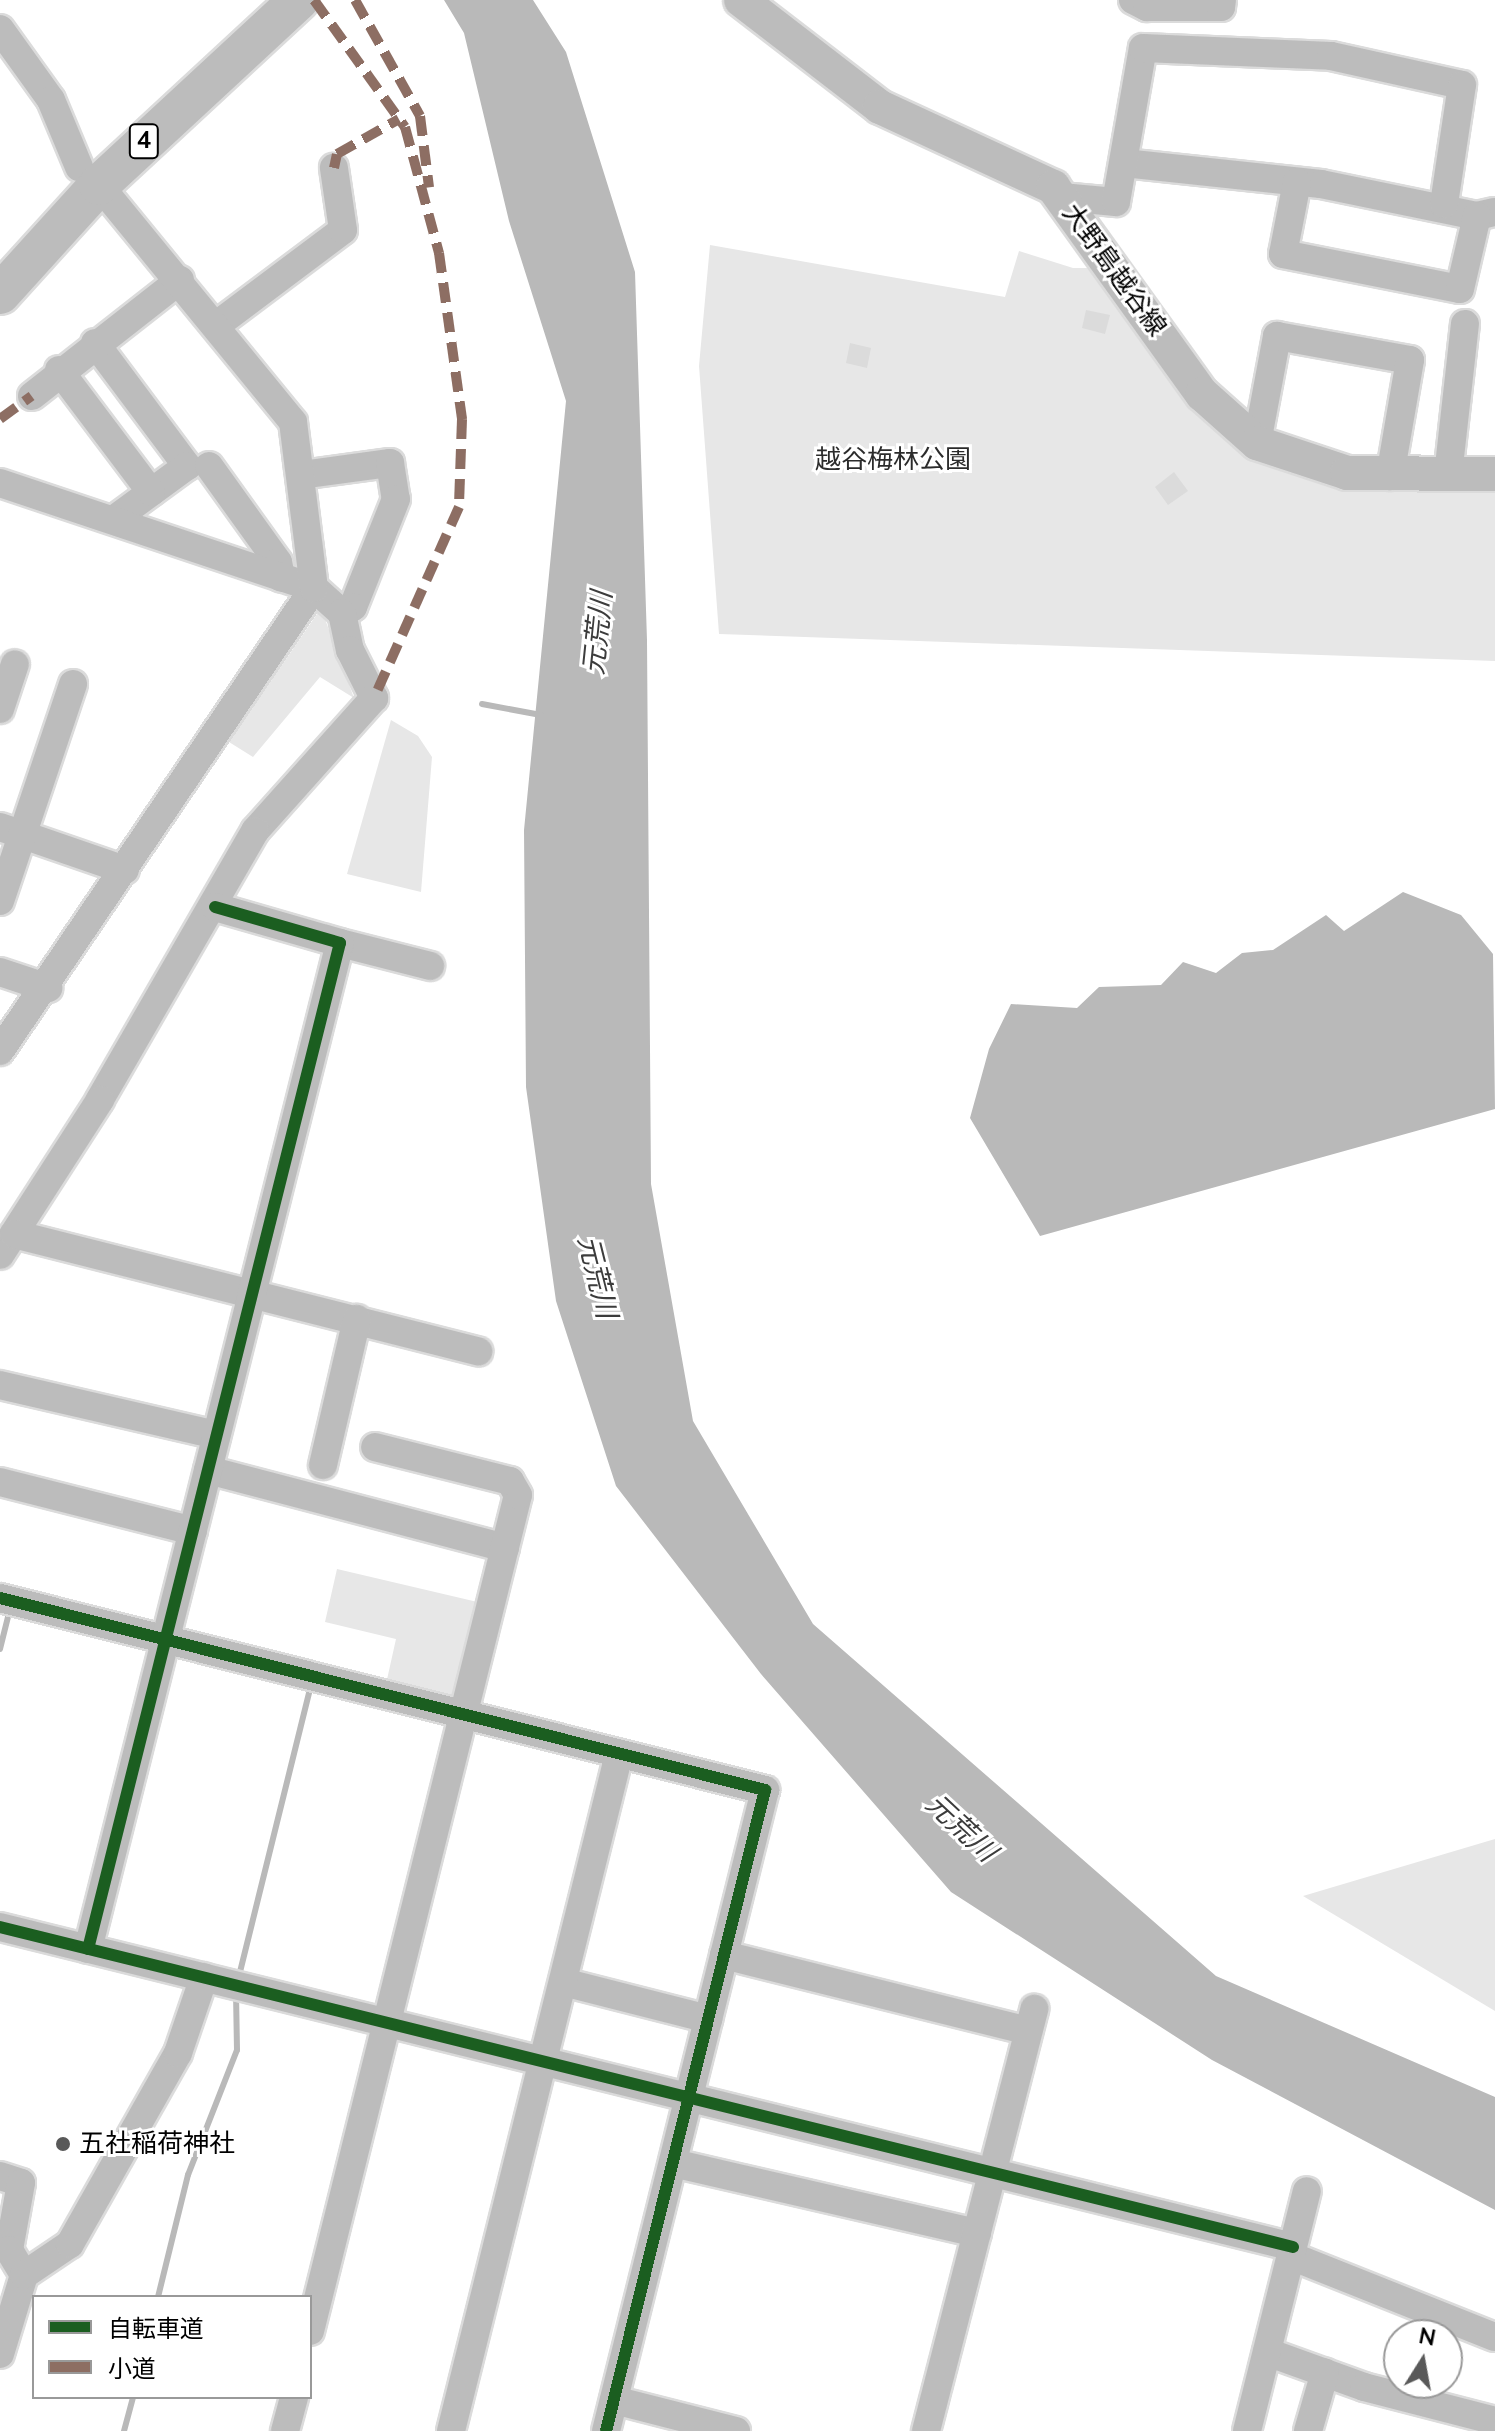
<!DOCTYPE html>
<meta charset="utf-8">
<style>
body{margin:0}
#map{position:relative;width:1495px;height:2431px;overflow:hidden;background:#fff;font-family:"Nunito Sans","Noto Sans JP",sans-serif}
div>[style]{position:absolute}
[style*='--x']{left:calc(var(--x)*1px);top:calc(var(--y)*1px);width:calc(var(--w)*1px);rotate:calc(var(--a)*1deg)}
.green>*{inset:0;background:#e7e7e7}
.water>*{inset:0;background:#b9b9b9}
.stream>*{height:6px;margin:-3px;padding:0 3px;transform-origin:3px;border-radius:3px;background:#b9b9b9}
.building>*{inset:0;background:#dbdbdb}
.roads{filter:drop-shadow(2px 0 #dbdbdb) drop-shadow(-2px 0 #dbdbdb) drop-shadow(0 2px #dbdbdb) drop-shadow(0 -2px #dbdbdb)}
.minor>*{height:28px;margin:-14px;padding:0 14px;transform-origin:14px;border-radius:14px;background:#bcbcbc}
.major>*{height:34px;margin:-17px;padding:0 17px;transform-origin:17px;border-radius:17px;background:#bcbcbc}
.highway>*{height:40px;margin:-20px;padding:0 20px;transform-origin:20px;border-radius:20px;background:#bcbcbc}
.quiet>*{height:10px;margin-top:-5px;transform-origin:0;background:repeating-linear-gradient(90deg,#8d6e63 0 20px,transparent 0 30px)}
.cycleway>*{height:12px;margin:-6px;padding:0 6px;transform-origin:6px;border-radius:6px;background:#1b5e20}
.dots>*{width:22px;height:22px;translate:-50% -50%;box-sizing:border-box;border:4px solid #fff;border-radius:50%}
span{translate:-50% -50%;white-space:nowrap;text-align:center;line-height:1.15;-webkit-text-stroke:6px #fff;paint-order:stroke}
.shield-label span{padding:2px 6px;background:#fff;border:2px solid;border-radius:6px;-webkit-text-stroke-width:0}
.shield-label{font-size:24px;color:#000;font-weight:700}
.street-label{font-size:26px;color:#000}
.park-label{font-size:26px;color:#2b2b2b}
.poi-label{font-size:26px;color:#000}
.left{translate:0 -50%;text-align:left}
.water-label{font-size:28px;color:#3c3c3c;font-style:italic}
.legend{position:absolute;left:32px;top:2295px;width:280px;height:104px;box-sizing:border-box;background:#fff;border:2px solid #999;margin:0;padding:10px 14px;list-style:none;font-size:24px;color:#000}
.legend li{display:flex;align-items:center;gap:16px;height:40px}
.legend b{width:40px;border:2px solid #999}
.north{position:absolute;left:1383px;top:2319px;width:80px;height:80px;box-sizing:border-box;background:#fff;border:2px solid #999;border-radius:50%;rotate:11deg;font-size:22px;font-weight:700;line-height:32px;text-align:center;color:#000}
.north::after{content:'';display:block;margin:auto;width:28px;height:36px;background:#595959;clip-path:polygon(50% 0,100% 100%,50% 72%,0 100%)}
</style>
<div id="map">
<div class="green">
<i style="clip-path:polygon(710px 245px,1005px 297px,1019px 251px,1073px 268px,1096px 268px,1248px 453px,1318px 481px,1495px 485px,1495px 661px,719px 634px,699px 366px)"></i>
<i style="clip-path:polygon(321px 608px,354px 698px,320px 677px,253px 757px,229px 742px)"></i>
<i style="clip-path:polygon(391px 720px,418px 736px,432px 757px,421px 892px,347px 874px)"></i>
<i style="clip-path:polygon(337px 1569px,486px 1604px,460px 1711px,384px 1693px,396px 1639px,325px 1622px)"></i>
<i style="clip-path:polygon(1495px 1839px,1495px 2011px,1303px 1896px)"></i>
</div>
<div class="water">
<i style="clip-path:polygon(444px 0,533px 0,566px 52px,635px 272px,647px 640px,651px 1184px,693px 1421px,813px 1624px,1216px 1976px,1495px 2097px,1495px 2210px,1212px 2060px,951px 1892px,761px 1674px,616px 1486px,556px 1301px,526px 1087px,524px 830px,566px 401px,509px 221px,464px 33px)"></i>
<i style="clip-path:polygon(1403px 892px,1461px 915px,1493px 954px,1495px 1109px,1040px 1236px,970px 1118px,989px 1049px,1011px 1004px,1077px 1008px,1099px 987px,1161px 985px,1183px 962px,1216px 973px,1242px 953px,1273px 950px,1326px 915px,1344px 931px)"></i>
</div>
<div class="stream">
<i style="--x:482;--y:704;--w:60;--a:10.6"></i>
<i style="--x:0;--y:1649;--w:38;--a:-76"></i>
<i style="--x:238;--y:1980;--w:301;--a:-76.1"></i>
<i style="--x:158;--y:2297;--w:126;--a:-76.2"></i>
<i style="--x:188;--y:2175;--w:134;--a:-68.6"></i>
<i style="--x:237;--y:2050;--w:55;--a:-91"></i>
<i style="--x:124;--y:2431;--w:35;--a:-75"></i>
</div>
<div class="building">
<i style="clip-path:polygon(1086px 310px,1110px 315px,1105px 334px,1082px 328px)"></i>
<i style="clip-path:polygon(850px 343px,871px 348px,867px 368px,846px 363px)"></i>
<i style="clip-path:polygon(1174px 472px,1188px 491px,1168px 505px,1155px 487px)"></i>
</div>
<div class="roads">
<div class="minor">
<i style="--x:1133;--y:0;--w:16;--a:27"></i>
<i style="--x:1147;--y:7;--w:74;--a:0"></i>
<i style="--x:1221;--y:7;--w:7;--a:-82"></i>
<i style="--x:0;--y:29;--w:87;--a:54.3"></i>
<i style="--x:51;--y:100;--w:73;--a:67.3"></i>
<i style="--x:1124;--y:163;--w:198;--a:6.1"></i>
<i style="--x:1321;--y:184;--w:159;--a:11.6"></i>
<i style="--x:1477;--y:216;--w:18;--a:-13"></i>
<i style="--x:1297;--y:182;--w:73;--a:101"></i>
<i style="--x:1283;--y:254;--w:180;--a:11.2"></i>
<i style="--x:1460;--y:289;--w:75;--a:-76.9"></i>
<i style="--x:1061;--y:197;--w:55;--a:5.2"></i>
<i style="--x:1116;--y:202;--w:156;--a:-80.1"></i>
<i style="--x:1143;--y:48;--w:188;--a:2.4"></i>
<i style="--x:1331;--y:56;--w:134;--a:12.5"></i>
<i style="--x:1462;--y:85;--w:120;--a:98.6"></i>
<i style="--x:218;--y:324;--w:156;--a:-36.9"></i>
<i style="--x:343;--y:230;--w:63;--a:-98.3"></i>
<i style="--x:95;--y:343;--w:154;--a:53.2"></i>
<i style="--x:187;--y:466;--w:88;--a:143.8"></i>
<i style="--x:59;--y:370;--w:153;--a:53"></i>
<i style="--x:32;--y:396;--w:188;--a:-38.1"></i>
<i style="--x:1257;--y:443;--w:109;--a:-79.4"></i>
<i style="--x:1277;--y:336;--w:135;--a:10.2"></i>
<i style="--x:1410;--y:360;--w:118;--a:99.8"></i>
<i style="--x:209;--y:466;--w:118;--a:54.3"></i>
<i style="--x:278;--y:562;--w:16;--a:79"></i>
<i style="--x:301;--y:475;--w:90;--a:-7.7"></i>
<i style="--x:390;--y:463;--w:36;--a:81"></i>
<i style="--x:396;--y:499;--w:116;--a:111.7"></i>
<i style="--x:353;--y:607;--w:13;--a:151"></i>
<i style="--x:1448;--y:475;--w:152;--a:-83.6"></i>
<i style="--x:0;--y:483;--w:331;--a:18.5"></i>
<i style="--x:314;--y:588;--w:38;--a:42"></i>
<i style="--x:342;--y:613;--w:38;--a:78"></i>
<i style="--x:350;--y:650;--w:54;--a:63.4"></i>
<i style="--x:374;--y:698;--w:178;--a:131.8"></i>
<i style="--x:255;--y:831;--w:310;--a:120"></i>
<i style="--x:100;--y:1100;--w:184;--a:122.8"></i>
<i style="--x:0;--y:709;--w:47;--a:-71.6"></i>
<i style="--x:0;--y:827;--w:132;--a:19"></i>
<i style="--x:0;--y:901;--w:229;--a:-71.4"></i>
<i style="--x:340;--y:943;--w:93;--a:14.3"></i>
<i style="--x:0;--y:972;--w:51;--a:18.4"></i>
<i style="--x:0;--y:1051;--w:559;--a:-55.86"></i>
<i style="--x:314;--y:588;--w:167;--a:-97.2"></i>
<i style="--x:293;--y:422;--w:306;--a:-129.3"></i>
<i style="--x:14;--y:1234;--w:479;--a:14.2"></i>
<i style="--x:0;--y:1385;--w:222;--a:13"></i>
<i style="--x:323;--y:1465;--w:150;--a:-76.9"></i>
<i style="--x:208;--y:1470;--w:307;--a:14.7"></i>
<i style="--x:0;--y:1482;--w:199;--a:14.2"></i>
<i style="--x:0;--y:1598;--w:789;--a:14.09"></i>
<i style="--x:765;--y:1790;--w:660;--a:103.93"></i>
<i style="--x:0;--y:1927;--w:1332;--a:13.9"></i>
<i style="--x:88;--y:1949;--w:1037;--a:-75.94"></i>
<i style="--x:340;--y:943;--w:130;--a:-163.9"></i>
<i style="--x:724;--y:1955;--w:313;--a:14"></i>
<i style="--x:563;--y:1982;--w:150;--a:14.3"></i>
<i style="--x:673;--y:2163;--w:312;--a:13"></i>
<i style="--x:0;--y:2176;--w:22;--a:18"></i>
<i style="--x:21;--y:2183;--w:68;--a:100.2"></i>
<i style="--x:9;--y:2250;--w:29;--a:59"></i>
<i style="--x:1291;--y:2256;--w:219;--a:21.7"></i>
<i style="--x:310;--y:2331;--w:861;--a:-76.03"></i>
<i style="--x:518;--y:1495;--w:16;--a:-120"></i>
<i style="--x:510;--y:1481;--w:139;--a:-165.9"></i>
<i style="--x:1267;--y:2352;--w:103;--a:19.8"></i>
<i style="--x:1364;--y:2387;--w:135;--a:14.5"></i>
<i style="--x:0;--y:2354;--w:83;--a:-73.1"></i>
<i style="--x:24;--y:2275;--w:55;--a:-34"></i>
<i style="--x:70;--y:2244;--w:219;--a:-60.5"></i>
<i style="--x:178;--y:2053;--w:80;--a:-71.1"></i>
<i style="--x:614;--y:2400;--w:126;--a:14.3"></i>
<i style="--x:285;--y:2431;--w:35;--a:-75"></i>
<i style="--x:451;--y:2431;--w:698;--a:-76.06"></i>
<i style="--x:926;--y:2431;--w:436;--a:-75.6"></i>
<i style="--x:1247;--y:2431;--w:247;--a:-76"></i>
<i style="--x:1308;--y:2431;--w:61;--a:-73.9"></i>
</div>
<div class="major">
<i style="--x:741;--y:0;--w:175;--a:37.6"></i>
<i style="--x:880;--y:107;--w:191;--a:24.8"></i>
<i style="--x:1053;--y:187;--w:255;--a:54.3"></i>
<i style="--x:1202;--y:394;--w:74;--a:41.7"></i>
<i style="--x:1257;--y:443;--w:95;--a:18.4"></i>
<i style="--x:1347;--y:473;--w:148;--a:0.4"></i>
</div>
<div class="highway">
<i style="--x:0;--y:294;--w:147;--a:-47.8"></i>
<i style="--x:99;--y:185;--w:272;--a:-42.8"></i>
</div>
</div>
<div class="quiet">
<i style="--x:314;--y:0;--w:156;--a:54.4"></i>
<i style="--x:405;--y:127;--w:131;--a:74.9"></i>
<i style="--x:439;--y:253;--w:168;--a:82.1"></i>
<i style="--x:462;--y:419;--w:88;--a:92"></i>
<i style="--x:459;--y:507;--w:209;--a:114"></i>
<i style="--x:355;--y:0;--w:133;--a:60.7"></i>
<i style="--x:420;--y:116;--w:72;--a:82.8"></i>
<i style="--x:334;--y:168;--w:14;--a:-78"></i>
<i style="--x:337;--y:154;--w:71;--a:-29.4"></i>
<i style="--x:0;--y:419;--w:39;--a:-36"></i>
</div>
<div class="cycleway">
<i style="--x:0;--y:1598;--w:789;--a:14.09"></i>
<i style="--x:765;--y:1790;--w:660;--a:103.93"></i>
<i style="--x:0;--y:1927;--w:1332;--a:13.9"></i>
<i style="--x:88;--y:1949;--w:1037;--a:-75.94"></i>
<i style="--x:340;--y:943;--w:130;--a:-163.9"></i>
</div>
<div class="dots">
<i style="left:63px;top:2144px;background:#595959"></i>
</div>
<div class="shield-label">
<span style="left:144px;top:141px">4</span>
</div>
<div class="street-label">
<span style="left:1114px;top:270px;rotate:54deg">大野島越谷線</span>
</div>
<div class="park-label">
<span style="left:893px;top:460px">越谷梅林公園</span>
</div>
<div class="poi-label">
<span class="left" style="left:79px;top:2144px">五社稲荷神社</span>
</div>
<div class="water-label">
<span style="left:598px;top:633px;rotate:-84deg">元荒川</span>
<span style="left:597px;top:1277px;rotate:76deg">元荒川</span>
<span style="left:961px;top:1828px;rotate:43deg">元荒川</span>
</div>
<ul class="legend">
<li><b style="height:10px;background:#1b5e20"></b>自転車道</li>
<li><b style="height:10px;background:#8d6e63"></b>小道</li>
</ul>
<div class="north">N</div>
</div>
